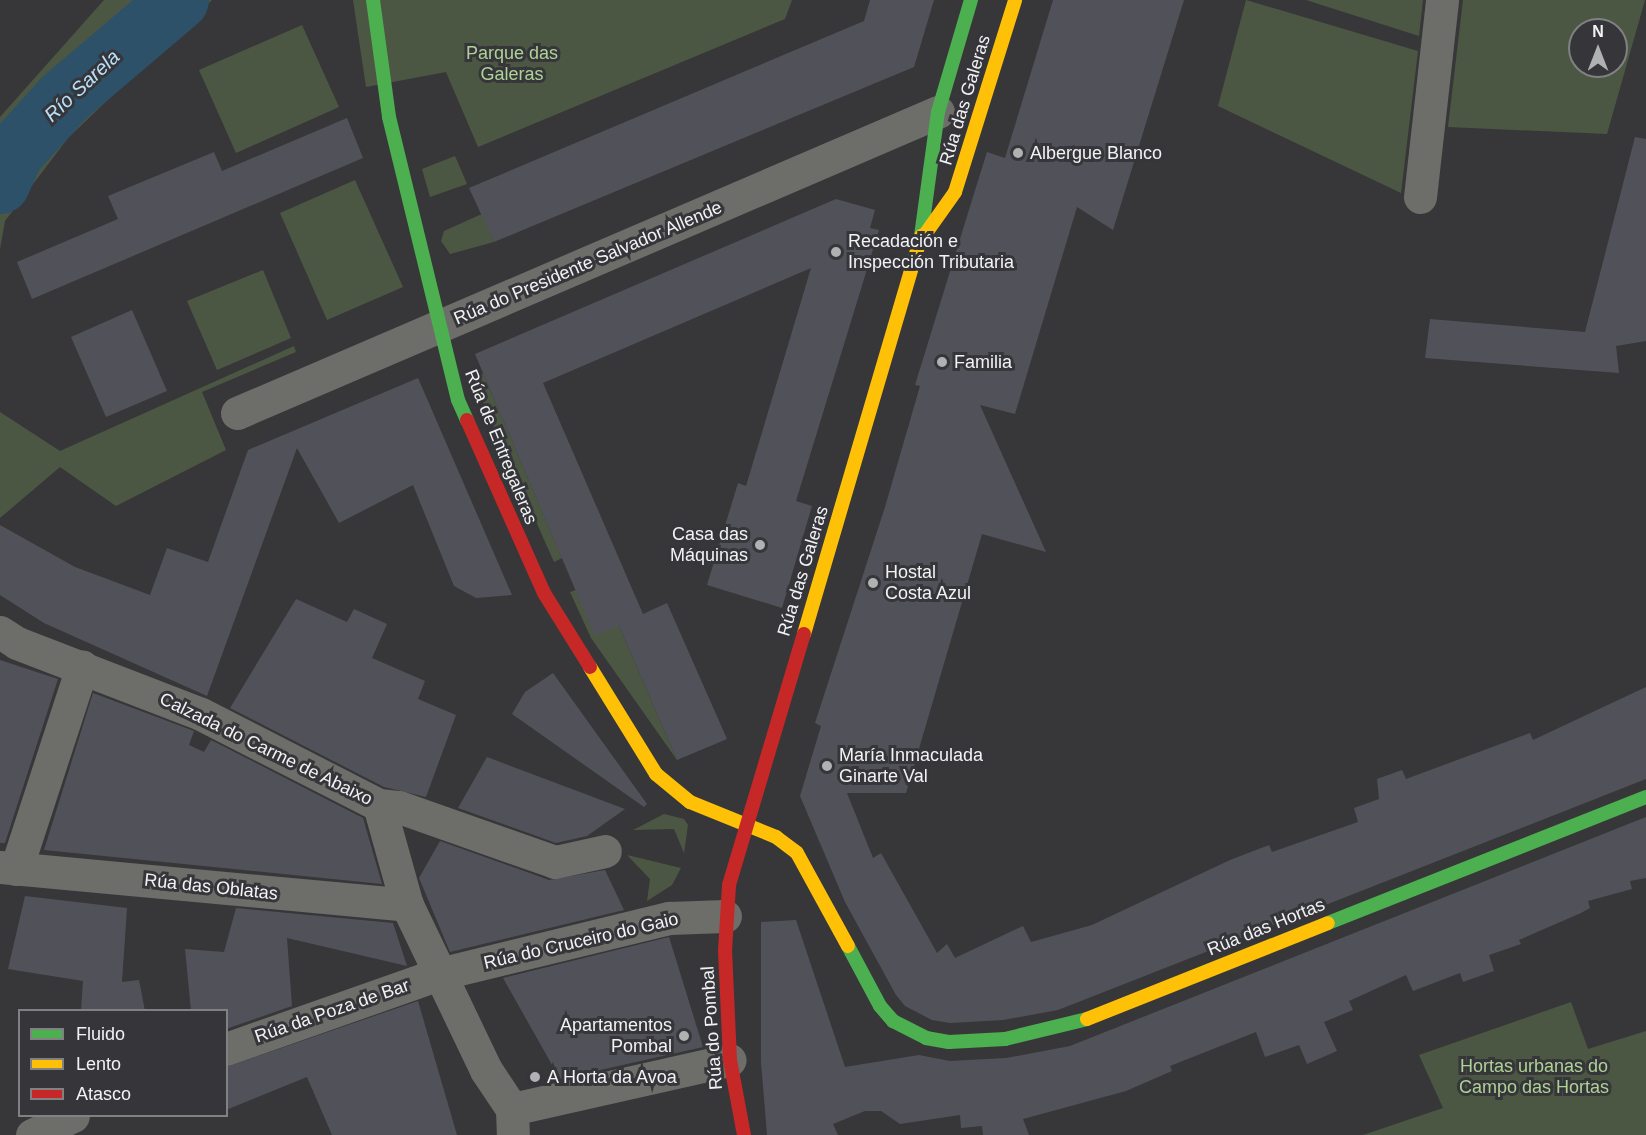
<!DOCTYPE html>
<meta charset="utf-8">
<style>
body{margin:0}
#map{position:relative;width:1646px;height:1135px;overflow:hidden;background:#373739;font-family:Helvetica,sans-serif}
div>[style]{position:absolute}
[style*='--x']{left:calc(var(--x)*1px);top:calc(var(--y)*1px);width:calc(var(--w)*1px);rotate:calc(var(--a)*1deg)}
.green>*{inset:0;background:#4c5743}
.river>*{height:60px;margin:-30px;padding:0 30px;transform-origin:30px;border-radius:30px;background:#2c5168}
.building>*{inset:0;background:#515159}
.street>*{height:33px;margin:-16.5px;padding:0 16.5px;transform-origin:16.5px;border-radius:16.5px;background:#6d6e6a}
.fast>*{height:14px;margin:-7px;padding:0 7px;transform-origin:7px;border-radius:7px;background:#4caf50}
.slow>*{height:14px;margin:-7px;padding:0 7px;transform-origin:7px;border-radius:7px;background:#ffc107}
.jam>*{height:14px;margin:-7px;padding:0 7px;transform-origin:7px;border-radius:7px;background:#c62828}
.dots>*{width:16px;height:16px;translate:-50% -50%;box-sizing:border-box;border:3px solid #36363a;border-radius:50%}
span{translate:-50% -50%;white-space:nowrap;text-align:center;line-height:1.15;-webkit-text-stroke:6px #36363a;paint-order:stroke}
.park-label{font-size:18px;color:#aed295}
.street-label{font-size:18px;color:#f1f2f4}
.poi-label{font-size:18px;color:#f1f2f4}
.left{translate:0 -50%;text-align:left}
.right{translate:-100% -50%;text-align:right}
.water-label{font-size:20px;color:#b8e0fa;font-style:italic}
.legend{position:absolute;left:18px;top:1009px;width:210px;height:108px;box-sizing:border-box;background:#36363a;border:2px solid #818184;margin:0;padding:8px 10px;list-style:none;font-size:18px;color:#f1f2f4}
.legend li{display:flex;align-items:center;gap:12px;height:30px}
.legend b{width:30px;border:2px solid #818184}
.north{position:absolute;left:1568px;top:18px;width:60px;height:60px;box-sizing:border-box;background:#36363a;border:2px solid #818184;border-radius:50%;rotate:0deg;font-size:16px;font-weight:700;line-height:24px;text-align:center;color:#f1f2f4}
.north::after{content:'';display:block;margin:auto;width:21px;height:27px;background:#b0b1b3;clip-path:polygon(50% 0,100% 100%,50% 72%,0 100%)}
</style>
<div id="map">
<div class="green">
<i style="clip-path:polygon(104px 0,212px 0,68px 138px,5px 221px,0 249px,0 117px)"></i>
<i style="clip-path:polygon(353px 0,792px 0,785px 19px,478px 147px,446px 72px,366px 87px)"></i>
<i style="clip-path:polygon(1246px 0,1418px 51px,1401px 193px,1218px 106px)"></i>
<i style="clip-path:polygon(1306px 0,1423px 0,1419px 36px)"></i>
<i style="clip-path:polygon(evenodd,1463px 0,1645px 0,1607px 134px,1448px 127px,1463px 0,1580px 30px,1616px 30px,1616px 66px,1580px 66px,1580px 30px)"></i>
<i style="clip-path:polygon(302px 25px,339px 107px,236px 153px,199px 70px)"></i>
<i style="clip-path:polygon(455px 156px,467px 184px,430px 197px,422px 169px)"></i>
<i style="clip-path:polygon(355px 180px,403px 287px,327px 320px,280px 213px)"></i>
<i style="clip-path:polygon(482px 214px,494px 242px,450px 254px,441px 241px,444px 231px)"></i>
<i style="clip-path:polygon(263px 270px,291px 338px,217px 370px,187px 301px)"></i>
<i style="clip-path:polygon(294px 346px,296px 352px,202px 392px,226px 450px,116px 506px,60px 467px,0 518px,0 412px,60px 451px)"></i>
<i style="clip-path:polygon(483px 373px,562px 558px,554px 562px,478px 391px,475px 377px)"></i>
<i style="clip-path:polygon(576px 590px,619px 626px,677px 760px,591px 638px,570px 592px)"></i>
<i style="clip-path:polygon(664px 814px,684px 819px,688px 825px,684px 853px,674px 829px,633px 830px)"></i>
<i style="clip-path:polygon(627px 855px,681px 868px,672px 885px,647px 901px,650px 879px)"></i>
<i style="clip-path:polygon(1571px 1002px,1588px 1049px,1646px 1031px,1646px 1135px,1363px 1135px,1443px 1108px,1419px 1055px)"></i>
</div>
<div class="river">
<i style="--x:0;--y:184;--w:34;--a:-66"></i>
<i style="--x:14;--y:153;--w:74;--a:-47.7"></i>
<i style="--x:64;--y:98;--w:151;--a:-40.4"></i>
</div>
<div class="building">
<i style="clip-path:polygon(870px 0,934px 0,914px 67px,494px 242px,469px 188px,864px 21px)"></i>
<i style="clip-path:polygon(1053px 0,1184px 0,1113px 230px,1077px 207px,1015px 414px,980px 405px,1046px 552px,982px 534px,906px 793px,847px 793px,873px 858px,881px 853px,937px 953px,947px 944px,955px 958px,1023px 926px,1031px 942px,1092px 925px,1230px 860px,1269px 845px,1272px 852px,1358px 822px,1354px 808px,1379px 799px,1377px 779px,1402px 770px,1406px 779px,1530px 733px,1533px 740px,1646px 687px,1646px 779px,1058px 1010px,1003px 1020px,950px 1023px,932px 1020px,905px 1006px,896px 995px,845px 902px,800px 796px,821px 726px,815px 723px,885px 507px,920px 386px,915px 385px,972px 200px,987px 152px,1005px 158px)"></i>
<i style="clip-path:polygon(347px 118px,363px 158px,32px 299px,17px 262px,118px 219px,108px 196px,214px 152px,222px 171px)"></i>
<i style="clip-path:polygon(1635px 137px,1646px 139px,1646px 341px,1616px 346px,1619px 373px,1425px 358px,1430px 319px,1585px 332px)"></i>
<i style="clip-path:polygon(836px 199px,875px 210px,870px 228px,879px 230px,796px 501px,812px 506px,782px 608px,707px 585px,738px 483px,746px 486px,811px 268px,543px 383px,643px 614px,667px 603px,727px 739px,677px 760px,619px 626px,595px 636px,475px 354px)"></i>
<i style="clip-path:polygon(132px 310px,167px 391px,106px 417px,71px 337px)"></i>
<i style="clip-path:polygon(418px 378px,512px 595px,476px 598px,454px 586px,413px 485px,339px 523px,297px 448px,207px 696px,44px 623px,0 595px,0 525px,75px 567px,150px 595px,167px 548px,208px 562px,248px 450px)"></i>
<i style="clip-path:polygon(296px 599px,347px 622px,354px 609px,387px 624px,372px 658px,425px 681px,418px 699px,456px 715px,426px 797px,384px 787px,230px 708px)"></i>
<i style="clip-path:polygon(0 660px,58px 679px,5px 843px,0 843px)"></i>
<i style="clip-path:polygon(553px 673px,647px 804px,644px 807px,512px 714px,525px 692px)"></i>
<i style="clip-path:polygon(93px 693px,194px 731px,189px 745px,204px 752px,211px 740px,363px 818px,382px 884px,44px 850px)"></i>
<i style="clip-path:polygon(487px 757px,625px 809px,587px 836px,556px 843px,458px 808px)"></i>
<i style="clip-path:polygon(1646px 817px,1646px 878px,1630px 881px,1632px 889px,1588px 901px,1590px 908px,1581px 913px,1519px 940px,1521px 944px,1489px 955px,1494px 971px,1463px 982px,1460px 973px,1413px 991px,1406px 975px,1349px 1001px,1353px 1010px,1324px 1022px,1337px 1051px,1307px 1064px,1299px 1045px,1265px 1057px,1256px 1032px,1170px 1066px,1172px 1071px,1126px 1091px,1023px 1119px,1029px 1135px,983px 1135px,982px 1126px,961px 1128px,960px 1115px,900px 1124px,881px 1111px,865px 1111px,833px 1124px,838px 1135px,767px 1135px,761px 1062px,761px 922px,796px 920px,845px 1067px,919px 1055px,950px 1061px,1006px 1058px,1070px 1046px)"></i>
<i style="clip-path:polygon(440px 841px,549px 880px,605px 870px,624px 910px,450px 952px,419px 878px)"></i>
<i style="clip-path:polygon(25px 896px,127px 908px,122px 982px,139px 980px,145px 1011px,81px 1011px,83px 981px,8px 969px)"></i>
<i style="clip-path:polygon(236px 908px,393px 923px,407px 966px,287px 938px,292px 1006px,226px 1029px,226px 1011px,191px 1011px,185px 949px,224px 952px)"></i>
<i style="clip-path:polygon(669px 937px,703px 1047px,560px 1079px,503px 978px)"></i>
<i style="clip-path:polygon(418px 1001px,457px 1135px,332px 1135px,307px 1077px,226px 1110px,226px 1067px)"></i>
</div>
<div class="street">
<i style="--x:1420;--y:197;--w:198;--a:-83.6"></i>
<i style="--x:237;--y:413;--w:763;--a:-23.24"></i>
<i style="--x:0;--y:632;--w:20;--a:33"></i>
<i style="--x:17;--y:643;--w:197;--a:21.1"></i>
<i style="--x:201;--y:714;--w:200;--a:27.1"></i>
<i style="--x:379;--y:805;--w:20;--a:6"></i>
<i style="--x:399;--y:807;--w:165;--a:19.4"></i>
<i style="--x:555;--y:862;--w:51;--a:-12.4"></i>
<i style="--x:379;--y:805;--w:104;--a:74.4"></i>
<i style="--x:407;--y:905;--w:183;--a:64.4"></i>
<i style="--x:486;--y:1070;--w:47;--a:56.3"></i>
<i style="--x:512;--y:1109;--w:26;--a:88"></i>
<i style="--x:0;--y:867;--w:409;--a:5.3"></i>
<i style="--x:16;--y:869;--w:213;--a:-71.9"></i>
<i style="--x:226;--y:1049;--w:226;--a:-19.4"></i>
<i style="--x:439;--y:974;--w:237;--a:-13.7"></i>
<i style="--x:669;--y:918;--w:56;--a:-2"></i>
<i style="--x:512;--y:1109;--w:223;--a:-12.7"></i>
<i style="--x:32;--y:1135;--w:45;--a:-24.9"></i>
</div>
<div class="fast">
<i style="--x:373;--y:0;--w:118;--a:82.2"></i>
<i style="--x:389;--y:117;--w:291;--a:76.3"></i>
<i style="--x:458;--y:400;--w:22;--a:66"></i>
<i style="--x:921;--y:236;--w:125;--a:-82.2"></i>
<i style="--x:938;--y:112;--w:117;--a:-73.6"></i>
<i style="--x:1328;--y:923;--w:342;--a:-21.6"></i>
<i style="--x:848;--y:946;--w:68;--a:61.9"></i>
<i style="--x:880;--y:1006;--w:20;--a:49"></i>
<i style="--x:893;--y:1021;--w:37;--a:27"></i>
<i style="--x:926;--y:1038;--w:23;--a:10"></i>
<i style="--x:949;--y:1042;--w:56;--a:-3.1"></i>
<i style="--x:1005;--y:1039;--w:84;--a:-13.7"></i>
</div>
<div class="slow">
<i style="--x:926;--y:233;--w:50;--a:-54.7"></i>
<i style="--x:955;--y:192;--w:201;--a:-72.6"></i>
<i style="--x:804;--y:634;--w:415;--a:-73.6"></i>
<i style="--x:590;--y:667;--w:126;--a:58.3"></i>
<i style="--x:656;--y:774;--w:44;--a:39.5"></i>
<i style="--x:690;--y:802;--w:93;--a:22.1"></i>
<i style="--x:776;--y:837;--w:26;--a:37"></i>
<i style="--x:797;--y:853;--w:106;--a:61.3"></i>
<i style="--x:1087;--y:1019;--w:259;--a:-21.7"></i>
</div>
<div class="jam">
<i style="--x:467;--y:420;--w:189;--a:66"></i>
<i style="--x:544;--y:593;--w:87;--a:58.1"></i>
<i style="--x:744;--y:1135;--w:76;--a:-100.6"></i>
<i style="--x:730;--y:1060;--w:109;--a:-92.6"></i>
<i style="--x:725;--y:951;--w:66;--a:-86.5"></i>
<i style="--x:729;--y:885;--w:262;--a:-73.4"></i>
</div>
<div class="dots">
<i style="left:1018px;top:153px;background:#b0b1b3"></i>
<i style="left:836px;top:252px;background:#b0b1b3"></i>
<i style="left:942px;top:362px;background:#b0b1b3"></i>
<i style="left:760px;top:545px;background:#b0b1b3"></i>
<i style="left:873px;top:583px;background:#b0b1b3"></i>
<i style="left:827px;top:766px;background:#b0b1b3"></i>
<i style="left:684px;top:1036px;background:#b0b1b3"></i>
<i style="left:535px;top:1077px;background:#b0b1b3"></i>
</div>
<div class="park-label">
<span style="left:512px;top:64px">Parque das<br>Galeras</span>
<span style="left:1534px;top:1077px">Hortas urbanas do<br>Campo das Hortas</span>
</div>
<div class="street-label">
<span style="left:965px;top:100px;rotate:-73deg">Rúa das Galeras</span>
<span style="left:588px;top:263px;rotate:-23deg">Rúa do Presidente Salvador Allende</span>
<span style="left:501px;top:447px;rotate:68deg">Rúa de Entregaleras</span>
<span style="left:803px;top:571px;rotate:-73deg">Rúa das Galeras</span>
<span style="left:266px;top:749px;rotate:26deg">Calzada do Carme de Abaixo</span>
<span style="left:211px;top:887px;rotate:6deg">Rúa das Oblatas</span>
<span style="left:1266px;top:927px;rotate:-22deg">Rúa das Hortas</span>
<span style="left:581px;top:941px;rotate:-13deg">Rúa do Cruceiro do Gaio</span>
<span style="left:332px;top:1011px;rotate:-19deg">Rúa da Poza de Bar</span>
<span style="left:712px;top:1028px;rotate:-94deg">Rúa do Pombal</span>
</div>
<div class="poi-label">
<span class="left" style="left:1030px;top:153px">Albergue Blanco</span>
<span class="left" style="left:848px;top:252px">Recadación e<br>Inspección Tributaria</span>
<span class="left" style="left:954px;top:362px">Familia</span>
<span class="right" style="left:748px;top:545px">Casa das<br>Máquinas</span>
<span class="left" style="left:885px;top:583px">Hostal<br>Costa Azul</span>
<span class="left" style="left:839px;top:766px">María Inmaculada<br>Ginarte Val</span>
<span class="right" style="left:672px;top:1036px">Apartamentos<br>Pombal</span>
<span class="left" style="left:547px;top:1077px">A Horta da Avoa</span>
</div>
<div class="water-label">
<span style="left:82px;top:86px;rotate:-43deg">Río Sarela</span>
</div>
<ul class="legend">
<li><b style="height:8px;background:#4caf50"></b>Fluido</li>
<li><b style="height:8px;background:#ffc107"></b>Lento</li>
<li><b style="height:8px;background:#c62828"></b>Atasco</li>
</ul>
<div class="north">N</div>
</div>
